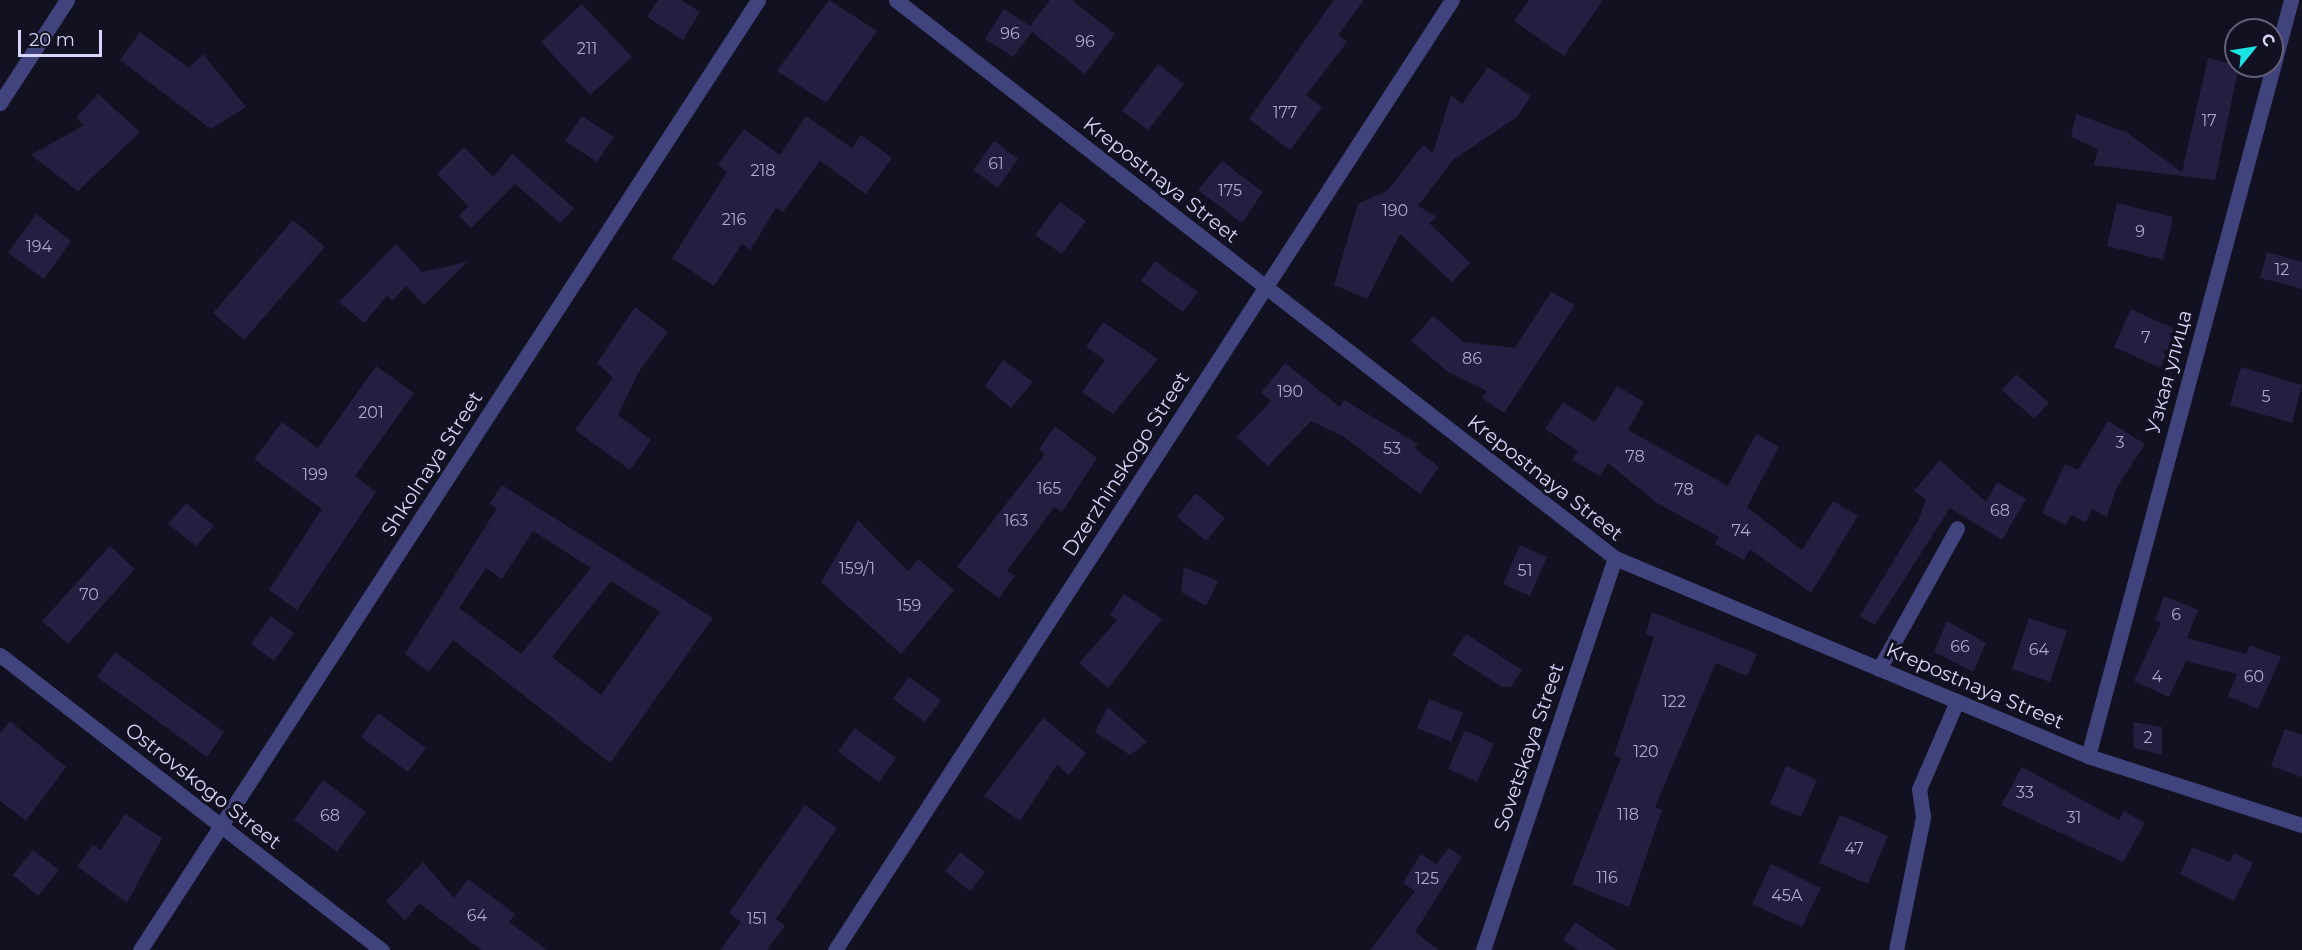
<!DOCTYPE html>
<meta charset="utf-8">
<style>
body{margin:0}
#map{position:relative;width:2302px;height:950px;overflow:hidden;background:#121122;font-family:Montserrat,sans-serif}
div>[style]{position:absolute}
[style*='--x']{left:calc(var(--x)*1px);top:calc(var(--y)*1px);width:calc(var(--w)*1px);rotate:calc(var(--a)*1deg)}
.building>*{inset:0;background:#221f41}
.minor>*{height:15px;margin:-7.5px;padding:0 7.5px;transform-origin:7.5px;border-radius:7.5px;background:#41447c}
span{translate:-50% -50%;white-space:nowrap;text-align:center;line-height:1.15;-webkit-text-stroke:6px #121122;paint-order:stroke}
.number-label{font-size:16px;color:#aaa8cc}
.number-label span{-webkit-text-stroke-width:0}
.street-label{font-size:20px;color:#d7d6fa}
.north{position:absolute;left:2224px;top:18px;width:60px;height:60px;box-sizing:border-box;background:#121122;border:2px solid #616078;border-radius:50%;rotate:60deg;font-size:16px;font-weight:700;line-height:24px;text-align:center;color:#d7d6fa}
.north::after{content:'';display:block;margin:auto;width:21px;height:27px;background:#19e3e3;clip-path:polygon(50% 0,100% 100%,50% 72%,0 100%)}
.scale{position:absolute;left:18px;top:30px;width:84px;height:27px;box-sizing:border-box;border:3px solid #d7d6fa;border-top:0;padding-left:8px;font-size:18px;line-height:21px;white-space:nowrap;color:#d7d6fa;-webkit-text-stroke:4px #121122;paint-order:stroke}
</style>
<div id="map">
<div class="building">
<i style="clip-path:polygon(658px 0,681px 0,700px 12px,683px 40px,647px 17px)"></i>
<i style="clip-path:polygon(829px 0,877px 31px,826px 103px,777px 71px)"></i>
<i style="clip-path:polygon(1050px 0,1072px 0,1115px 34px,1085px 74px,1032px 32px,1013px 57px,985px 39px,1004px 9px,1030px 26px)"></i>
<i style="clip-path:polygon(1334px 0,1364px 0,1338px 35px,1347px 42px,1306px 95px,1322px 107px,1290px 150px,1249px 119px)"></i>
<i style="clip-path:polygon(1529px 0,1603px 0,1564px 56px,1514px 21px)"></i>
<i style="clip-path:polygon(582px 4px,632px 57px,590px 95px,541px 42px)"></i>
<i style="clip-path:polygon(140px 32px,189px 68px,203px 54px,246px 107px,211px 129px,120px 60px)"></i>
<i style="clip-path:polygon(2208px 58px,2239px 66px,2215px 180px,2094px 165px,2098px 149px,2071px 137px,2076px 114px,2126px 132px,2182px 172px)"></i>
<i style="clip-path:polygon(1158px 64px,1184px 84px,1148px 130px,1122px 111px)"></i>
<i style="clip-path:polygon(1488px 67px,1531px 96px,1517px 117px,1453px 160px,1418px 206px,1437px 217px,1429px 223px,1470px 263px,1452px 282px,1400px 234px,1367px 299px,1334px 285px,1358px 204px,1388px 190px,1423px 145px,1433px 153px,1451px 95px,1462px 104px)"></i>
<i style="clip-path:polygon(98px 94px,140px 132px,78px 191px,31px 155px,84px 125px,76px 118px)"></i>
<i style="clip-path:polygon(582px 116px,614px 137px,597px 162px,565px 141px)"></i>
<i style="clip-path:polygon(806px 116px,852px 148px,861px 135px,892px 158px,866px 194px,820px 161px,783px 212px,776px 208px,750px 250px,742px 244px,714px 286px,672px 258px,727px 172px,718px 165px,744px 129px,780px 155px)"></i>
<i style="clip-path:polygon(994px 141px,1018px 159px,998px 188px,973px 170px)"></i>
<i style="clip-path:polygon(464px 147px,493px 177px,512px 154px,574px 208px,560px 223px,515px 184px,471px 228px,459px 216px,468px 206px,437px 174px)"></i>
<i style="clip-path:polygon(1222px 161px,1263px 192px,1242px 223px,1198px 190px)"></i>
<i style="clip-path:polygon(1060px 202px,1086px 221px,1062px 254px,1035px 235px)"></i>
<i style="clip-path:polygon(2117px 203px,2173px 217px,2163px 260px,2107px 246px)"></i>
<i style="clip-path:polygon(36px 214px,71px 241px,44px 279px,8px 253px)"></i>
<i style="clip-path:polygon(293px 220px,325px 247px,244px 340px,213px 313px)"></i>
<i style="clip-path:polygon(396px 244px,422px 272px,467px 262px,424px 305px,406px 286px,392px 301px,387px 296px,364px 323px,339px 302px)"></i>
<i style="clip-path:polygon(2267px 252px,2302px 262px,2302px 289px,2260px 278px)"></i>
<i style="clip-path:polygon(1155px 261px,1198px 292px,1183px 312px,1141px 281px)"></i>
<i style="clip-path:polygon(1551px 292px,1575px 305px,1504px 413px,1482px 398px,1487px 391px,1448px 372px,1411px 341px,1433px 316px,1464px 342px,1515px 348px)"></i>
<i style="clip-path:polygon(635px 307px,668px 332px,638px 373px,618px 415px,651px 440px,630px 470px,575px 430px,613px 378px,597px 363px)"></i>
<i style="clip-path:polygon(2131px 309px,2177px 330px,2160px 368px,2114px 347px)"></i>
<i style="clip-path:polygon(1103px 322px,1158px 359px,1113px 414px,1082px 392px,1105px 360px,1086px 347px)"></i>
<i style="clip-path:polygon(1003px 360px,1033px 382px,1011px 408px,985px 386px)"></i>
<i style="clip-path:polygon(1285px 363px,1340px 407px,1344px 400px,1418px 444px,1414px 448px,1439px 467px,1420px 494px,1344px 437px,1311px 421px,1268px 466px,1237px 437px,1271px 401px,1261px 393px)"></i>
<i style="clip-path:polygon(376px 366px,414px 393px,355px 476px,376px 492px,297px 610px,269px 590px,322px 509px,254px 459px,282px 422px,318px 448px)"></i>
<i style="clip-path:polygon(2241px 367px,2302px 385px,2292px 423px,2230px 405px)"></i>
<i style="clip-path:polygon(2016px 374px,2049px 403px,2034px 419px,2002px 390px)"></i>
<i style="clip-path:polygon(1617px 386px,1644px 402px,1628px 430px,1728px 486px,1756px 434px,1779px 447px,1747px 507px,1802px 550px,1833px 501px,1858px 516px,1811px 593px,1750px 549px,1744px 560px,1715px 544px,1719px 537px,1657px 503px,1608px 463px,1600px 476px,1572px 460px,1578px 451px,1545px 429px,1563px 402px,1595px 422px)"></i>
<i style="clip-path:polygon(2108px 421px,2145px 444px,2116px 489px,2107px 517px,2092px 509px,2086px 522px,2071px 515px,2066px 525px,2042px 513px,2065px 464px,2078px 470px)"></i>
<i style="clip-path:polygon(1055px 426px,1097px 458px,1062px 512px,1054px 507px,1007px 571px,1015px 576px,999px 598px,957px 567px,1045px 454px,1039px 449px)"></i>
<i style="clip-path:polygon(1940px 460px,1986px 502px,1997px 482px,2026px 499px,2002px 540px,1950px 508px,1875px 625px,1860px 616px,1919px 519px,1926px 499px,1914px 491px)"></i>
<i style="clip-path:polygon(evenodd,502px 485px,713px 618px,610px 763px,453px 640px,429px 672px,405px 654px,497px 508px,489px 504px,502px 485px,533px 531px,591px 568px,521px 654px,459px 608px,486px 568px,502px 579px,533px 531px,502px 485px,611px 581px,660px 612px,601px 695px,552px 657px,611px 581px)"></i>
<i style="clip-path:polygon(1196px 493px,1225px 518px,1206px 541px,1177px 517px)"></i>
<i style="clip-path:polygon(186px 503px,214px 526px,196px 546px,168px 524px)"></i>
<i style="clip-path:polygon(858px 520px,908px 571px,918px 559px,954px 590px,901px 654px,821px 582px)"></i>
<i style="clip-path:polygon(1520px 545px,1547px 557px,1530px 596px,1503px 584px)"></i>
<i style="clip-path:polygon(110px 546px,135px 569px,68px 644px,42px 621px)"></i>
<i style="clip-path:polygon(1184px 567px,1218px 581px,1206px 606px,1181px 592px)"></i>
<i style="clip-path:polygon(1124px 594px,1162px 619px,1108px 688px,1079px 663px,1117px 620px,1110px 615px)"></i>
<i style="clip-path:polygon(2164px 596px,2198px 610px,2187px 638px,2246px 654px,2250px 645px,2281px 657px,2258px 709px,2228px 696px,2237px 674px,2186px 661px,2169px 697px,2134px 681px,2161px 623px,2155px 620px)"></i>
<i style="clip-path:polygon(1652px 612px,1757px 654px,1747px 676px,1716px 663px,1655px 807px,1662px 810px,1629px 907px,1572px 884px,1621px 758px,1614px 755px,1654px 637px,1646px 634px)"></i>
<i style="clip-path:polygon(271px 616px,294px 633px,274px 661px,251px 644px)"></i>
<i style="clip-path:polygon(2029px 618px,2067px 631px,2050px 682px,2012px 669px)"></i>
<i style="clip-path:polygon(1947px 621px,1986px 643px,1973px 672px,1934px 652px)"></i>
<i style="clip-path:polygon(1466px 634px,1522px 670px,1511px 687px,1502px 687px,1452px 655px)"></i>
<i style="clip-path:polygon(115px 652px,224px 732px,207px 757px,97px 677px)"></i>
<i style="clip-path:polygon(909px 677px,941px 700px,925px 722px,893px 699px)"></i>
<i style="clip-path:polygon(1429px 699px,1463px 713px,1451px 742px,1417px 728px)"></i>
<i style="clip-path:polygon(1108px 707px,1147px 742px,1130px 755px,1095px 732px)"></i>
<i style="clip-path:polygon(378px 713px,426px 748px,408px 772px,361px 737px)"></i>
<i style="clip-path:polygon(1043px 718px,1086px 753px,1069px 775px,1057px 765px,1020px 821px,984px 796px)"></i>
<i style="clip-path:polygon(10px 721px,66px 767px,26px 821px,0 801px,0 733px)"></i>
<i style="clip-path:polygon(2133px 722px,2162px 727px,2162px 755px,2134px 748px)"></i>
<i style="clip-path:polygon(855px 728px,896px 758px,879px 782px,838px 752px)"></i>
<i style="clip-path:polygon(2285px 729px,2302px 735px,2302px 777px,2271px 766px)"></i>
<i style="clip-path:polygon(1465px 730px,1494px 744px,1477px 782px,1448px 769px)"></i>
<i style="clip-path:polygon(1786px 766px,1817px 780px,1801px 817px,1770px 804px)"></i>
<i style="clip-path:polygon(2022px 767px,2119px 820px,2124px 811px,2145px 823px,2123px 862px,2001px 805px)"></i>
<i style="clip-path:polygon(323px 780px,366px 812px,337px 852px,294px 820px)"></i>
<i style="clip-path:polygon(805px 805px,837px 828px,776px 919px,785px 926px,767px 950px,720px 950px,741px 922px,729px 913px)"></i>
<i style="clip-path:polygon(125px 814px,162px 838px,127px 903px,77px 866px,93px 845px,101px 850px)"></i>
<i style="clip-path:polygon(1840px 815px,1888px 836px,1868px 884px,1819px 863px)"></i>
<i style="clip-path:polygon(2192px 847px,2230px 862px,2234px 853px,2253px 863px,2234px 901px,2180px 874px)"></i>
<i style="clip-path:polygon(1449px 848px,1462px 857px,1415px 932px,1439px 950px,1370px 950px,1415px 891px,1403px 883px,1421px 854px,1436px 864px)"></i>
<i style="clip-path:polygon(33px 850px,59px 870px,38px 896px,13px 875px)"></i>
<i style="clip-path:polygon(960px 852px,985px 872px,970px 891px,945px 871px)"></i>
<i style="clip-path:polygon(423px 862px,454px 898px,468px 879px,515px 914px,509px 922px,547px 950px,482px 950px,419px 903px,405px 921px,386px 901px)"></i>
<i style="clip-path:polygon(1771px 864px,1821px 888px,1802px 927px,1752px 904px)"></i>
<i style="clip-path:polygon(1575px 922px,1617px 950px,1578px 950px,1563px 940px)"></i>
</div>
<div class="minor">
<i style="--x:896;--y:0;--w:910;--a:37.81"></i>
<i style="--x:1615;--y:558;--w:513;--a:22.71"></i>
<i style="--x:2088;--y:756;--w:225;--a:17.9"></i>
<i style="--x:0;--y:103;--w:123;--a:-57"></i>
<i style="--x:0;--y:655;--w:483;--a:37.7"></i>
<i style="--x:1879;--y:669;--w:161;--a:-61"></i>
<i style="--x:2088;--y:756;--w:783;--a:-74.97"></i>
<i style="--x:140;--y:950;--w:1133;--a:-56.95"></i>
<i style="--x:835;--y:950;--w:1133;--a:-57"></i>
<i style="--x:1483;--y:950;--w:414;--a:-71.4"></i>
<i style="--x:1896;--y:950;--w:136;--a:-78.5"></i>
<i style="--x:1923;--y:817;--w:28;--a:-98"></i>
<i style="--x:1919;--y:789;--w:96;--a:-66.6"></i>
</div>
<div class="number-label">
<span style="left:1010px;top:34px">96</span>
<span style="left:1085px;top:42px">96</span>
<span style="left:587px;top:49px">211</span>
<span style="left:1285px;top:113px">177</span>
<span style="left:2209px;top:121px">17</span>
<span style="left:996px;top:164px">61</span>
<span style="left:763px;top:171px">218</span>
<span style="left:1230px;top:191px">175</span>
<span style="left:1395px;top:211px">190</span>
<span style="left:734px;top:220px">216</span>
<span style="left:2140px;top:232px">9</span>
<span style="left:39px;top:247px">194</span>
<span style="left:2282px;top:270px">12</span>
<span style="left:2146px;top:338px">7</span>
<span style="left:1472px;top:359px">86</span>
<span style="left:1290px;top:392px">190</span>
<span style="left:2266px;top:397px">5</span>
<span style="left:371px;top:413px">201</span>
<span style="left:2120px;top:443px">3</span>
<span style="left:1392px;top:449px">53</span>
<span style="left:1635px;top:457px">78</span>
<span style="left:315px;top:475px">199</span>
<span style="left:1049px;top:489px">165</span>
<span style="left:1684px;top:490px">78</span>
<span style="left:2000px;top:511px">68</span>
<span style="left:1016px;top:521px">163</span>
<span style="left:1741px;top:531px">74</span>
<span style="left:857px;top:569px">159/1</span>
<span style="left:1525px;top:571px">51</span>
<span style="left:89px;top:595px">70</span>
<span style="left:909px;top:606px">159</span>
<span style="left:2176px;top:615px">6</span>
<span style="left:1960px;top:647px">66</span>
<span style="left:2039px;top:650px">64</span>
<span style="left:2157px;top:677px">4</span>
<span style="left:2254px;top:677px">60</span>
<span style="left:1674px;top:702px">122</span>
<span style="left:2148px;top:738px">2</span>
<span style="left:1646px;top:752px">120</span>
<span style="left:2025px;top:793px">33</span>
<span style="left:1628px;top:815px">118</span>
<span style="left:330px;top:816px">68</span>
<span style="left:2074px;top:818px">31</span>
<span style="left:1854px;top:849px">47</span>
<span style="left:1607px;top:878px">116</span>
<span style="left:1427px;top:879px">125</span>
<span style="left:1787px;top:896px">45А</span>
<span style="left:477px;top:916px">64</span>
<span style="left:757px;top:919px">151</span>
</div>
<div class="street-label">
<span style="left:1161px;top:180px;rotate:38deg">Krepostnaya Street</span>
<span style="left:2169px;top:372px;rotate:-75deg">Узкая улица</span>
<span style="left:432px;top:464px;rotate:-57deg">Shkolnaya Street</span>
<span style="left:1126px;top:464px;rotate:-57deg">Dzerzhinskogo Street</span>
<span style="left:1545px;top:478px;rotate:38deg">Krepostnaya Street</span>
<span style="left:1975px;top:686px;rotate:23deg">Krepostnaya Street</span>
<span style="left:1529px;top:747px;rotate:-71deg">Sovetskaya Street</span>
<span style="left:203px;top:786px;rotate:38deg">Ostrovskogo Street</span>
</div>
<div class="north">С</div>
<div class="scale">20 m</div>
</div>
